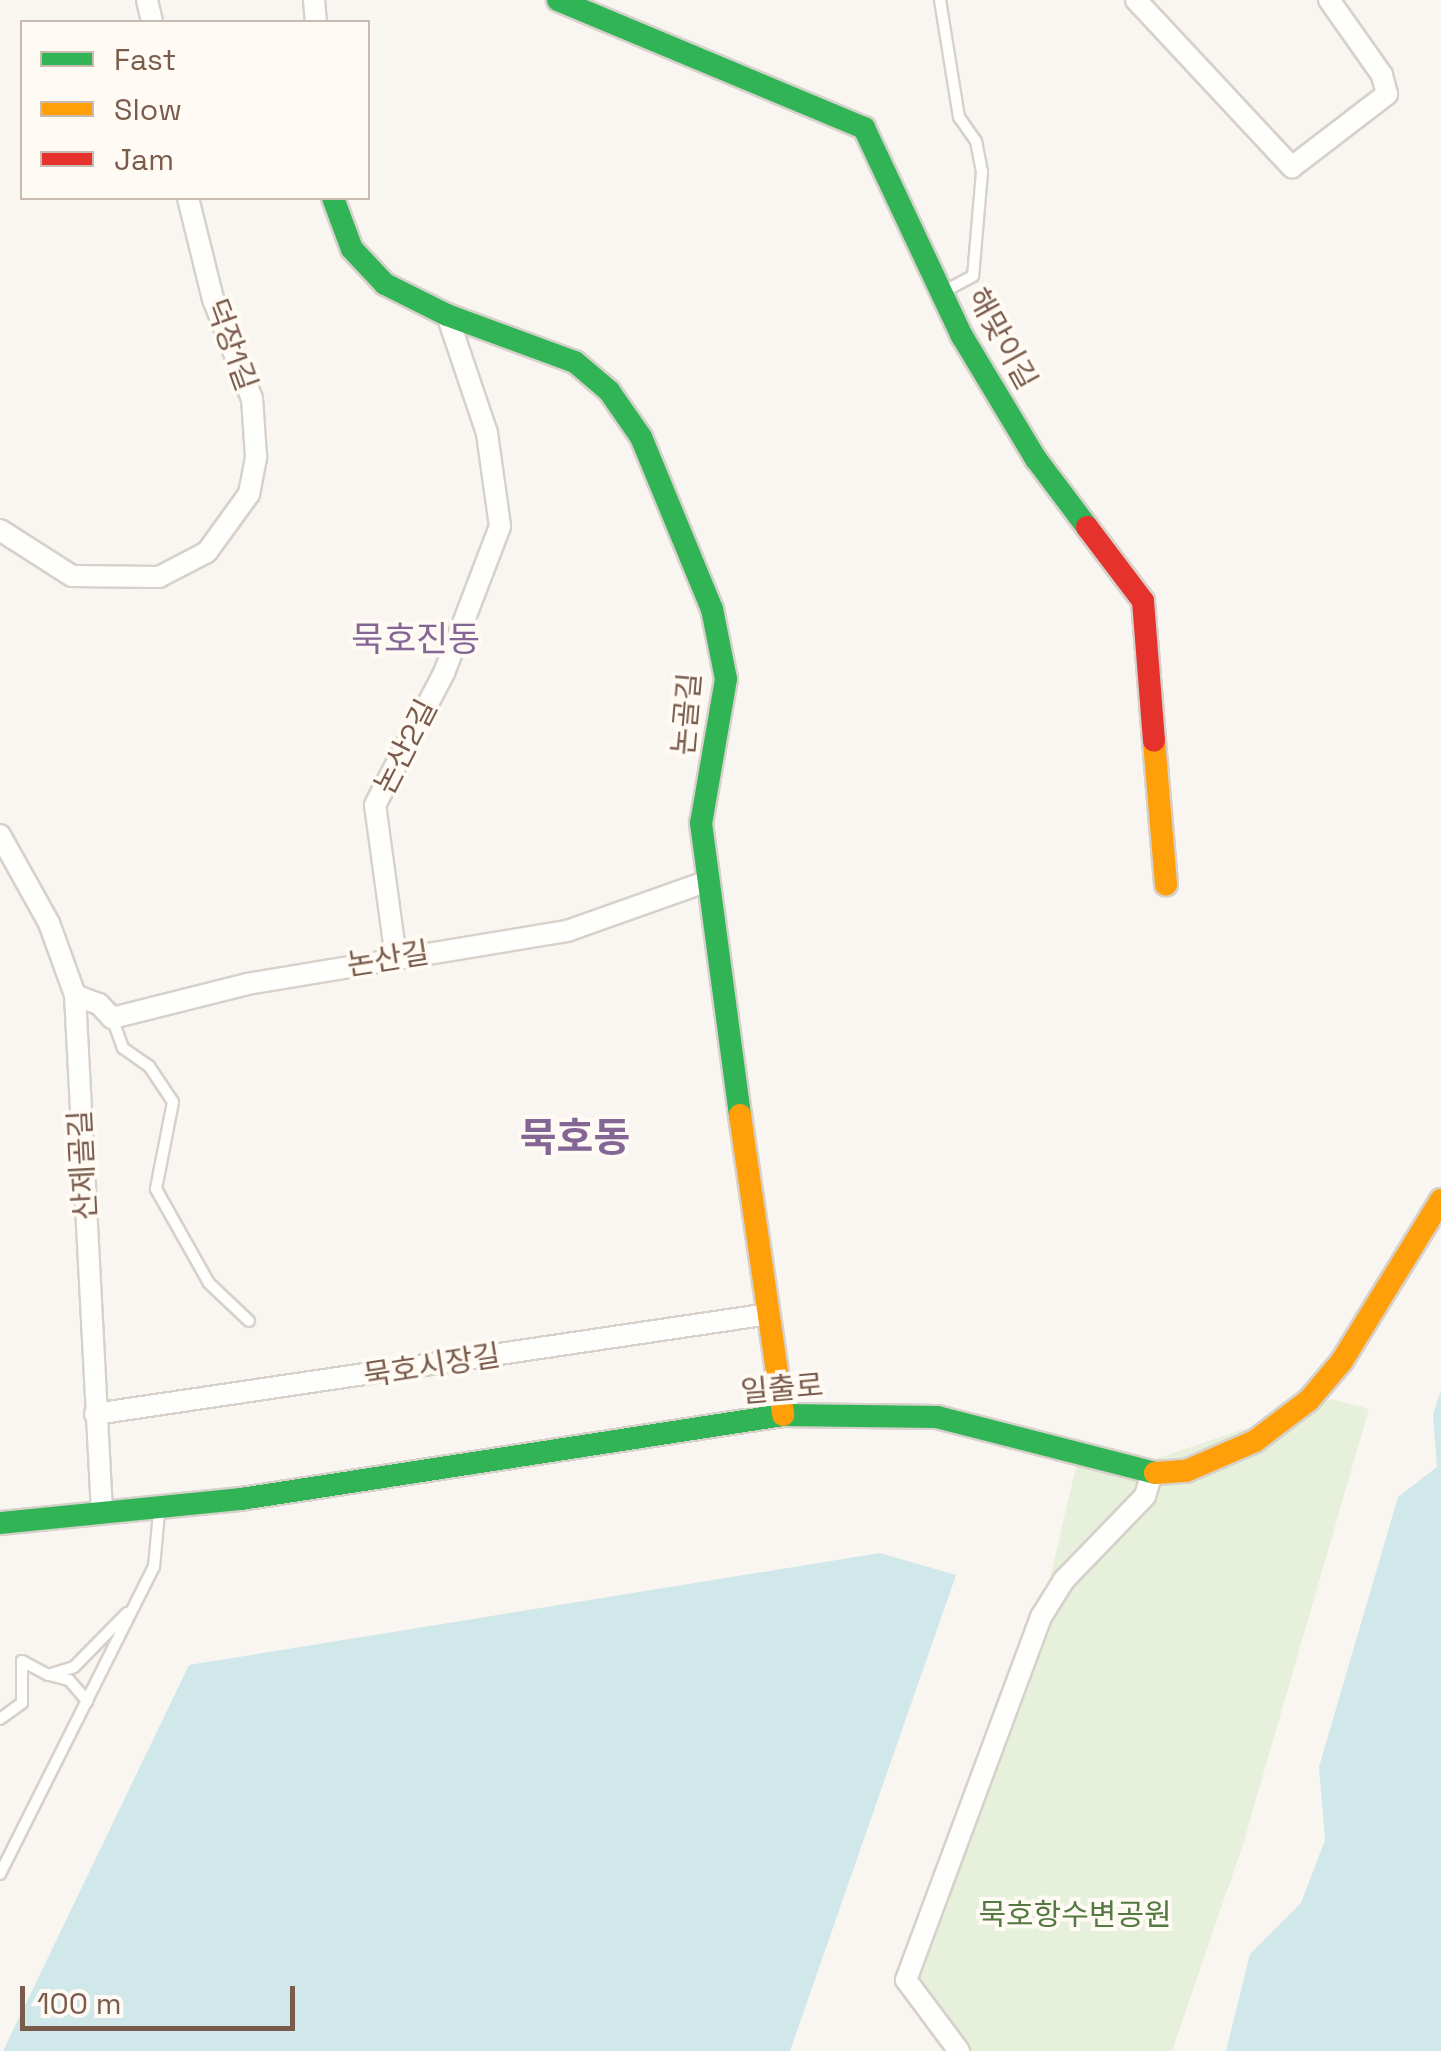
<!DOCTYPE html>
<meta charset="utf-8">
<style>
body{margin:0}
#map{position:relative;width:1441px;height:2051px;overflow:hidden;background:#f9f5f0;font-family:"Space Grotesk","Noto Sans KR",sans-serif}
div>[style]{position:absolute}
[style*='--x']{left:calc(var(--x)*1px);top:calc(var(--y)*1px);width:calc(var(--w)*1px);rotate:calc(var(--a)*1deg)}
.green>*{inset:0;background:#e7f0db}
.water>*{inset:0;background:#d0e8ea}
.roads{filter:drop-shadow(2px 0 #d7d1cb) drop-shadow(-2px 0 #d7d1cb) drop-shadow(0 2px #d7d1cb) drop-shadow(0 -2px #d7d1cb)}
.lane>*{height:10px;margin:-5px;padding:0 5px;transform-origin:5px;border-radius:5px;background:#fefefd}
.street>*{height:20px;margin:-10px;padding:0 10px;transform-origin:10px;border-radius:10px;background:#fefefd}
.fast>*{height:22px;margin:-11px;padding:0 11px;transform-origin:11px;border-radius:11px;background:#30b455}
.slow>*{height:22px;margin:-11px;padding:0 11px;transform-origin:11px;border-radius:11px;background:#ff9f0a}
.jam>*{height:22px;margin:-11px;padding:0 11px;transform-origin:11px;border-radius:11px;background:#e5322d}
span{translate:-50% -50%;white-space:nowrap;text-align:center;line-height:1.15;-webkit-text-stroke:8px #fffaf3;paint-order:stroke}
.street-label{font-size:30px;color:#7a5c4d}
.park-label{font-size:30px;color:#537a41}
.quarter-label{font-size:35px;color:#846695}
.district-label{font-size:40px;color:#846695;font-weight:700}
.legend{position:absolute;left:20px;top:20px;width:350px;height:180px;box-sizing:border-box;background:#fffaf3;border:2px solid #cabbb1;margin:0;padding:12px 18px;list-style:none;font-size:30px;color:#7a5c4d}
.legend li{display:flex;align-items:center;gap:20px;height:50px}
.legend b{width:50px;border:2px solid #cabbb1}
.scale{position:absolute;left:20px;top:1986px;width:275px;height:45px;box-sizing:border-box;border:5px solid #7a5c4d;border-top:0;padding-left:12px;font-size:30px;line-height:35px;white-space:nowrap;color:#7a5c4d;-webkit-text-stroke:8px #fffaf3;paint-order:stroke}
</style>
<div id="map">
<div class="green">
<i style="clip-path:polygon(1332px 1399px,1369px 1409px,1243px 1844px,1172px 2051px,959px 2051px,906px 1980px,1041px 1617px,1079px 1454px,1135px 1466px)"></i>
</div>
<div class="water">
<i style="clip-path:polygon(1441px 1390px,1441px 2051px,1226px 2051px,1250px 1954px,1301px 1903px,1325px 1840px,1319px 1767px,1398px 1497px,1437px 1467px,1433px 1414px)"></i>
<i style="clip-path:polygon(880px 1553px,956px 1575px,790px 2051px,3px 2051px,189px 1665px)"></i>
</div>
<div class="roads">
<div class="lane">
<i style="--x:940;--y:0;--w:119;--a:80.8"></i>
<i style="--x:959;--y:117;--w:29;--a:55"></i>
<i style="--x:976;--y:141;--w:32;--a:79"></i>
<i style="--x:982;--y:172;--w:104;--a:94.9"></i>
<i style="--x:973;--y:276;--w:34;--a:152"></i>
<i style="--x:112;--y:1018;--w:32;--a:70"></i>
<i style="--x:123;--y:1048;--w:32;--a:35"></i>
<i style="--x:149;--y:1066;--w:43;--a:56.3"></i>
<i style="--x:173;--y:1102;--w:89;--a:101.1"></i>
<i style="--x:156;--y:1189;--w:108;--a:60.6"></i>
<i style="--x:209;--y:1283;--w:55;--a:43.5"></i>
<i style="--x:22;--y:1661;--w:30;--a:28"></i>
<i style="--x:48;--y:1675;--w:27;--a:-17"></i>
<i style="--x:74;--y:1667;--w:76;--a:-45.5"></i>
<i style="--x:49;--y:1675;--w:21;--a:14"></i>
<i style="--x:69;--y:1680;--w:28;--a:49"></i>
<i style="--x:0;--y:1719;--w:27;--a:-36"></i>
<i style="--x:22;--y:1703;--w:42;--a:-90"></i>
<i style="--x:0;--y:1874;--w:343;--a:-63.4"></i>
<i style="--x:154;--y:1567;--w:55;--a:-84.8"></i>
</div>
<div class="street">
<i style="--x:147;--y:0;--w:23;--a:77"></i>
<i style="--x:314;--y:0;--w:22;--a:85"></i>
<i style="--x:1136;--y:0;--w:229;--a:47"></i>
<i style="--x:1292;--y:167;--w:120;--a:-37.5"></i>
<i style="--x:1387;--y:94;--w:20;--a:-105"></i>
<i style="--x:1382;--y:75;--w:92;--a:-125.2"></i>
<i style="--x:0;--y:530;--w:85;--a:32.6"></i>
<i style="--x:72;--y:576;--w:87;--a:0.7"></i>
<i style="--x:159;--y:577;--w:54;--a:-27.5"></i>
<i style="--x:207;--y:552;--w:72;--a:-54.1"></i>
<i style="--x:249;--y:494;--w:38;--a:-79"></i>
<i style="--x:256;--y:457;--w:58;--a:-93.9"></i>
<i style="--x:252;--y:399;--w:107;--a:-111.3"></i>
<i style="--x:213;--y:299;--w:104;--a:-103.9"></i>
<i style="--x:0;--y:835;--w:101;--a:60.9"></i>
<i style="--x:49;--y:923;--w:77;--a:70.1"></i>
<i style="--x:75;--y:995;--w:518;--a:87.01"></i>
<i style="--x:396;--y:958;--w:154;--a:-97.8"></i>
<i style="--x:375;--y:805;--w:149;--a:-62.4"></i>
<i style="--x:444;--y:673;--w:157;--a:-69.1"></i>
<i style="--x:500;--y:526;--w:94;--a:-98"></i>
<i style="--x:487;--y:433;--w:125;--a:-108.7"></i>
<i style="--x:75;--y:995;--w:26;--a:21"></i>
<i style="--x:99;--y:1004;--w:19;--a:47"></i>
<i style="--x:112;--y:1018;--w:139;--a:-14.1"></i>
<i style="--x:247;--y:984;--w:324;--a:-9.4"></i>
<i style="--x:567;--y:931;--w:146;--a:-19.5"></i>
<i style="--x:95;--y:1414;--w:681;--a:-8.44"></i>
<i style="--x:959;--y:2051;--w:89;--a:-126.7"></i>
<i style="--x:906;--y:1980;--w:387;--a:-69.6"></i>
<i style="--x:1041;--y:1617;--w:44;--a:-58.1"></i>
<i style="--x:1064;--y:1580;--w:117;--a:-46"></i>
<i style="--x:1145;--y:1496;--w:24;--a:-73"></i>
</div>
<div class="fast">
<i style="--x:558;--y:0;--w:332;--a:22.7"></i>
<i style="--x:864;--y:128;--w:230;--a:64.8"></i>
<i style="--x:962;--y:336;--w:144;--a:59"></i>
<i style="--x:1036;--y:459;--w:85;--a:53.1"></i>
<i style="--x:333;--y:198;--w:54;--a:69.6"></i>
<i style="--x:352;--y:249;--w:48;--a:46.7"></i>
<i style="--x:385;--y:284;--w:69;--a:26.6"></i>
<i style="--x:447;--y:315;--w:136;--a:20.2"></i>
<i style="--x:575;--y:362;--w:45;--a:40.5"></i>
<i style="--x:609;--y:391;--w:56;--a:55.2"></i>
<i style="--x:641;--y:437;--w:186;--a:67.6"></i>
<i style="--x:712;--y:609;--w:71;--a:78.7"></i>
<i style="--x:726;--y:679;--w:146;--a:99.8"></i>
<i style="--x:701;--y:823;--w:295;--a:82.4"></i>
<i style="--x:0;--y:1523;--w:242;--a:-5.7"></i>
<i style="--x:241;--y:1499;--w:548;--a:-8.81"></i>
<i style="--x:783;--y:1415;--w:154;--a:0.7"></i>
<i style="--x:937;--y:1417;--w:225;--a:14.4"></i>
</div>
<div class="slow">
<i style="--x:1154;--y:741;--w:144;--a:85.2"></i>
<i style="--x:740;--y:1115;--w:303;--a:81.8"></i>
<i style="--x:1155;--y:1473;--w:31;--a:-4"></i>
<i style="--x:1186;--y:1471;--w:75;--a:-23.5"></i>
<i style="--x:1255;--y:1441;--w:68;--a:-37.2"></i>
<i style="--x:1309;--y:1400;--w:51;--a:-49.8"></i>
<i style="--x:1342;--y:1361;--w:189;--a:-58.4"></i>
</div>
<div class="jam">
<i style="--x:1087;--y:527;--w:93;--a:52.9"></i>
<i style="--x:1143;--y:601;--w:140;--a:85.5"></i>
</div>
</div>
<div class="street-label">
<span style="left:1002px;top:339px;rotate:61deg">해맞이길</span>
<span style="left:231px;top:345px;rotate:70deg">덕장1길</span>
<span style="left:687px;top:714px;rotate:-85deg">논골길</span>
<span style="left:406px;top:747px;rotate:-63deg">논산2길</span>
<span style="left:388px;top:959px;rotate:-9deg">논산길</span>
<span style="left:83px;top:1165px;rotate:-93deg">산제골길</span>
<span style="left:432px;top:1366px;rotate:-9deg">묵호시장길</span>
<span style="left:782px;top:1389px;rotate:-5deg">일출로</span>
</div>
<div class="park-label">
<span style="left:1075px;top:1915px">묵호항수변공원</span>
</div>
<div class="quarter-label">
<span style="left:416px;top:639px">묵호진동</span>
</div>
<div class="district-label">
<span style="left:575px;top:1138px">묵호동</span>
</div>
<ul class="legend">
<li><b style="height:12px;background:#30b455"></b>Fast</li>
<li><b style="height:12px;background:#ff9f0a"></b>Slow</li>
<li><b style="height:12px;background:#e5322d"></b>Jam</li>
</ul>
<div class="scale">100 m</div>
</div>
